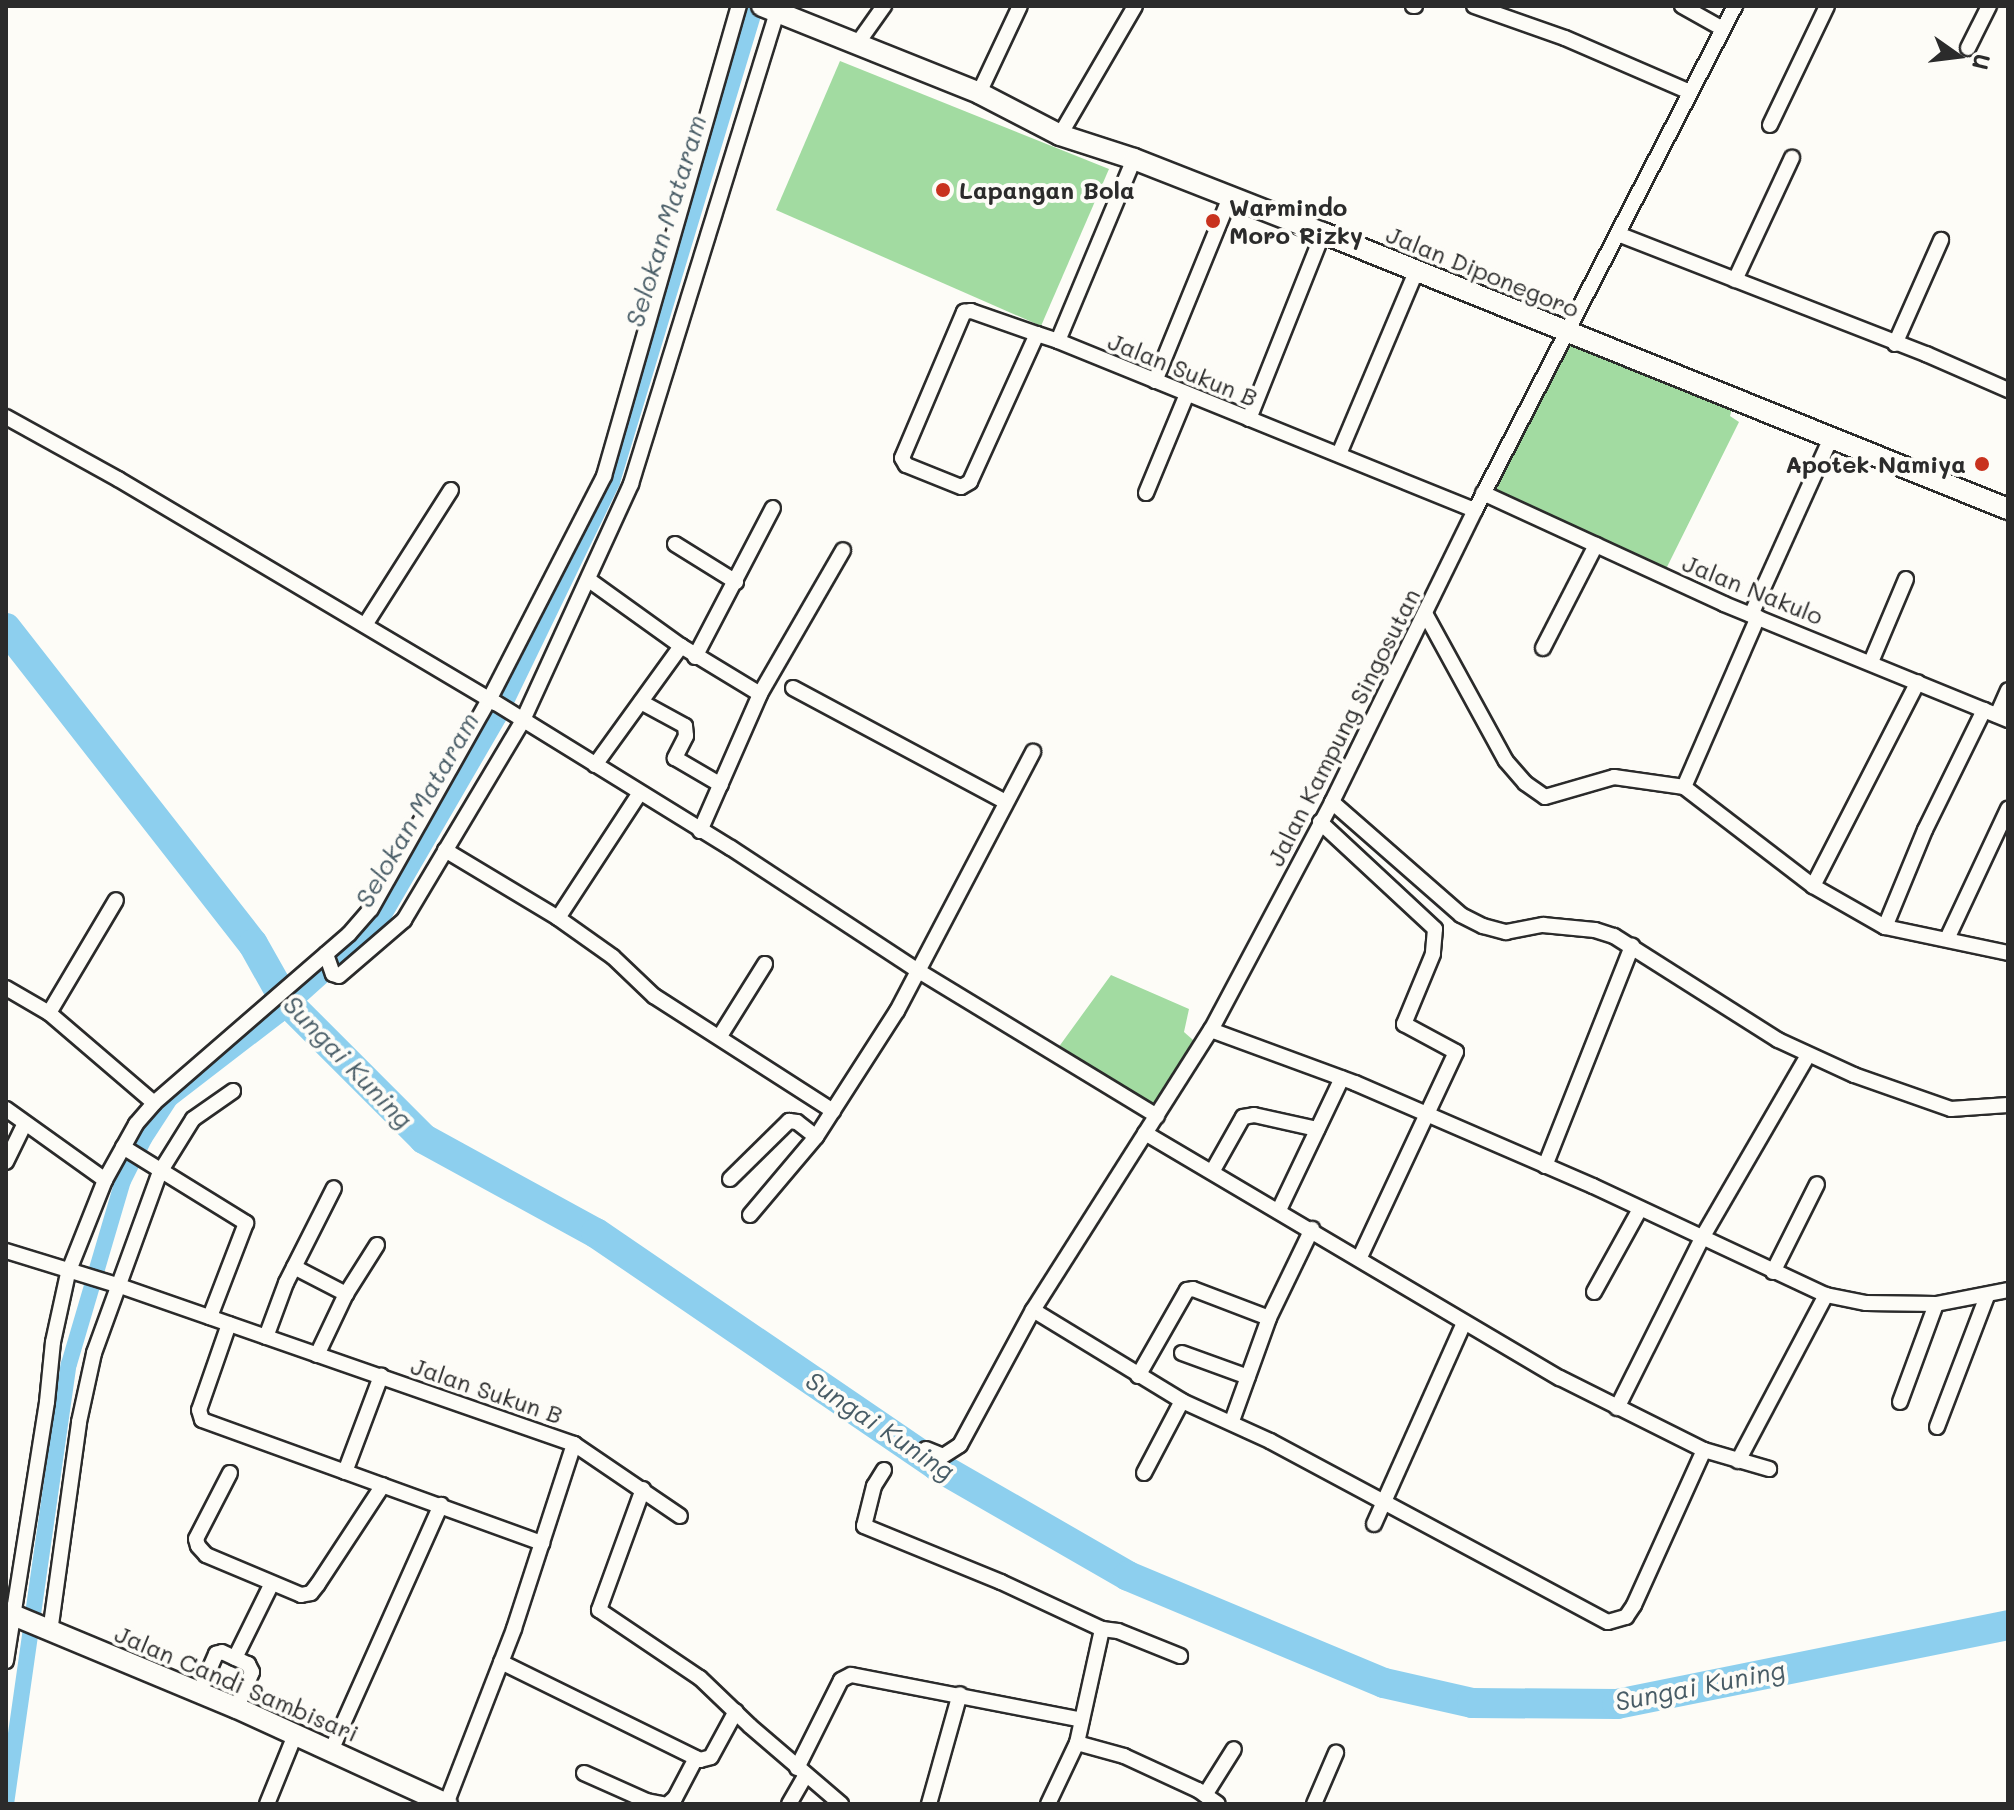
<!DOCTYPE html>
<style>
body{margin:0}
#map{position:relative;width:2014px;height:1810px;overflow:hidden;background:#fdfcf7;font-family:Mali,sans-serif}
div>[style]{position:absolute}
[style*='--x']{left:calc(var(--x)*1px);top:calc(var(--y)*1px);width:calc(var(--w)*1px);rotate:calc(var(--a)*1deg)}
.green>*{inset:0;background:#a2dba1}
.canal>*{height:16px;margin:-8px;padding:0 8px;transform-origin:8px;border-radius:8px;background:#8dcfee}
.river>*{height:30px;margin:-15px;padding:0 15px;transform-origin:15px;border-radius:15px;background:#8dcfee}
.roads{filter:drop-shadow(2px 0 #2b2b2b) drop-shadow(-2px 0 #2b2b2b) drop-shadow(0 2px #2b2b2b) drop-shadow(0 -2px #2b2b2b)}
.street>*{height:14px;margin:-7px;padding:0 7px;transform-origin:7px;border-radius:7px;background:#fdfcf7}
.secondary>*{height:20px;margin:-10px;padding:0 10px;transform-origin:10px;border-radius:10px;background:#fdfcf7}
.dots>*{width:22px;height:22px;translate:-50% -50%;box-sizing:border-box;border:4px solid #fdfcf7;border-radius:50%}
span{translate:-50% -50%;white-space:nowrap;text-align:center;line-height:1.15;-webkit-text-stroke:8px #fdfcf7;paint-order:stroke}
.poi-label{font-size:24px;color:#2b2b2b;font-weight:700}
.left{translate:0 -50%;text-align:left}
.right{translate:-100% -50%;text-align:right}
.street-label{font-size:24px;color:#2b2b2b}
.water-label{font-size:26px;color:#485c66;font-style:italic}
.frame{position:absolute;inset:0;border:8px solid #2b2b2b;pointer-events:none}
.north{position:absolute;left:1918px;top:16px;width:80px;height:80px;-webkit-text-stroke:6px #fdfcf7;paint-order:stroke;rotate:104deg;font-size:22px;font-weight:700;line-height:32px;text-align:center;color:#2b2b2b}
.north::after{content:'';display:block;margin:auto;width:28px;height:36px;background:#2b2b2b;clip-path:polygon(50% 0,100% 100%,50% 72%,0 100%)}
</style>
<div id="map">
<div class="green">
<i style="clip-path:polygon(840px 61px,1109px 169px,1041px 326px,776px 210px)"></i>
<i style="clip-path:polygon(1569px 340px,1733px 405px,1730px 416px,1739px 422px,1666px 569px,1492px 491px)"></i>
<i style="clip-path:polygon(1111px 975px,1189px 1009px,1184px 1032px,1193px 1040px,1156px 1106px,1058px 1048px)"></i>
</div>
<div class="canal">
<i style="--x:6;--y:1804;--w:444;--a:-81.9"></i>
<i style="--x:69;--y:1364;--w:191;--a:-73.6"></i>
<i style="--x:123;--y:1181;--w:47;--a:-63.4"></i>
<i style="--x:144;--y:1139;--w:48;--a:-57"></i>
<i style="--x:170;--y:1099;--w:138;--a:-37.6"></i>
<i style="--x:279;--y:1015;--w:132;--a:-41.9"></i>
<i style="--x:377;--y:927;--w:241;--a:-59.9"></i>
<i style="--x:498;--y:718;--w:262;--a:-64.2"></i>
<i style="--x:612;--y:482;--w:497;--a:-73.2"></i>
</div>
<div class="river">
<i style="--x:6;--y:628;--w:401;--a:52"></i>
<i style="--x:253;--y:944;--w:63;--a:60.6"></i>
<i style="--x:284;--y:999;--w:198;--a:45"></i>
<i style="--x:424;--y:1139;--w:196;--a:28.7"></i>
<i style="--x:596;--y:1233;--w:413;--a:34.3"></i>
<i style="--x:937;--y:1466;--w:220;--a:29.9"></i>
<i style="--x:1128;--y:1576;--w:277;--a:22.7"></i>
<i style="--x:1384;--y:1683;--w:90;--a:12.8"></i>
<i style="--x:1472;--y:1703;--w:145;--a:0.4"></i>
<i style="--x:1617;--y:1704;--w:399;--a:-11.4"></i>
</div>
<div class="roads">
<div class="street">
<i style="--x:1413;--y:6;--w:2;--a:0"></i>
<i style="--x:1474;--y:6;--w:96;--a:19.4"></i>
<i style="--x:1565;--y:38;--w:136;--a:23.4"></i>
<i style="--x:1682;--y:6;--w:47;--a:29.3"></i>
<i style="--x:857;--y:44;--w:47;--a:-54.6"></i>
<i style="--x:1968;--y:48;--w:47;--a:-63.4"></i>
<i style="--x:979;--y:93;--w:96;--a:-64.8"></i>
<i style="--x:1770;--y:125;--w:132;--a:-64.4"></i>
<i style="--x:1060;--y:135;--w:149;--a:-59.8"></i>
<i style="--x:1134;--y:159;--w:197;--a:112.7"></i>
<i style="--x:1058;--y:341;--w:450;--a:22.1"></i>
<i style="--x:1618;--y:234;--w:331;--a:21.3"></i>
<i style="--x:1926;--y:354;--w:90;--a:23.7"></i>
<i style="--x:1735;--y:280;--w:135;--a:-65"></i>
<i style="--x:1037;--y:334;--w:162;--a:114.4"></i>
<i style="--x:970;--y:482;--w:10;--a:151"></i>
<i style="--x:961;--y:487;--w:59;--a:-158.2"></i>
<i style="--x:906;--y:465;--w:8;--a:-120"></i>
<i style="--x:902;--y:458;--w:159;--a:-67"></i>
<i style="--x:964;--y:312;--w:7;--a:-8"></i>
<i style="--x:971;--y:311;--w:70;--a:19.2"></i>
<i style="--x:1037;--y:334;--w:22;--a:18"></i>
<i style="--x:1895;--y:344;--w:114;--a:-66.1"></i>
<i style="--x:1155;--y:381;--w:199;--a:-67.8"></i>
<i style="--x:6;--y:417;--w:128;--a:29"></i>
<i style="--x:118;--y:479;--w:439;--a:30.7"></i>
<i style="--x:496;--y:703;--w:276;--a:31.7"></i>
<i style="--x:731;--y:848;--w:222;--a:33.3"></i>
<i style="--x:917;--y:970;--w:281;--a:31.3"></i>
<i style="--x:1249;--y:419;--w:200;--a:-68.3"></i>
<i style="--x:1339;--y:454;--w:198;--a:-67.1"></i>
<i style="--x:1146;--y:493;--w:107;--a:-67.5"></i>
<i style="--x:1483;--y:493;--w:265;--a:24.7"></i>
<i style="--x:1724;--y:604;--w:307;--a:22.2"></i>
<i style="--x:675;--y:544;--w:72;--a:31.9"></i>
<i style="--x:589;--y:580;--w:113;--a:35.7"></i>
<i style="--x:1426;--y:615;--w:166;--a:61.3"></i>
<i style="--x:1506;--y:761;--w:29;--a:49"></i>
<i style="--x:1525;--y:783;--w:24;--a:35"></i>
<i style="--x:1545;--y:797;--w:72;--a:-16.2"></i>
<i style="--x:1614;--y:777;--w:71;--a:8.1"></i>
<i style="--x:1684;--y:787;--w:163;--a:37.5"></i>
<i style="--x:1813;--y:886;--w:83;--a:29.7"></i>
<i style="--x:1885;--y:927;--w:126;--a:11.9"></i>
<i style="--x:1751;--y:615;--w:194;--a:-65.7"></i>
<i style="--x:365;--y:625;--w:160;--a:-57.5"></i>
<i style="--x:1543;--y:648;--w:116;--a:-62.8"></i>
<i style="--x:695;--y:657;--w:168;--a:-62.4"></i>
<i style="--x:1871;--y:662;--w:90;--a:-67.1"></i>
<i style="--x:793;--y:688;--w:239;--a:28.2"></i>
<i style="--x:641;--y:702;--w:50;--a:28.6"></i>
<i style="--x:685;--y:726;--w:10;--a:84"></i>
<i style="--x:686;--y:736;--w:25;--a:117"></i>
<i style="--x:675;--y:758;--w:53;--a:30.4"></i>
<i style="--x:1997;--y:715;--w:27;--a:-66"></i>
<i style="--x:595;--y:765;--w:147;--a:-54.1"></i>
<i style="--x:681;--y:646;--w:92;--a:31.3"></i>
<i style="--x:1684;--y:787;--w:185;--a:-66.5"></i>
<i style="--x:1332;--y:802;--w:171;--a:41.2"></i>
<i style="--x:1461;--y:915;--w:25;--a:27"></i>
<i style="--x:1483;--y:926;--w:24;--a:15"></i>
<i style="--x:1506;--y:932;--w:38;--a:-11"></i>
<i style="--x:1543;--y:925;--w:52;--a:5.5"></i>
<i style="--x:1595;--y:930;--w:20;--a:18"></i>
<i style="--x:1614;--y:936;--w:194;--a:32.4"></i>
<i style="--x:1778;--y:1040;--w:84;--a:24.7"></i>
<i style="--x:1854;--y:1075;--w:103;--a:19.3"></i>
<i style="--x:1951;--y:1109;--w:57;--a:-4"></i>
<i style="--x:1320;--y:822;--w:157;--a:42.9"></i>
<i style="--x:1435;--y:929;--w:25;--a:95"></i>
<i style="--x:1433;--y:954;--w:76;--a:112.5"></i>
<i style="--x:1404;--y:1024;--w:59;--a:28.3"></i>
<i style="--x:1456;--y:1052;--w:226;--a:115.1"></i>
<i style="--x:700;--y:831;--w:150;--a:-66.3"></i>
<i style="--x:760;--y:694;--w:166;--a:-60"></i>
<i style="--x:445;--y:850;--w:132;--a:31"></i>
<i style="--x:558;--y:918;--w:67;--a:35.3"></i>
<i style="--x:613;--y:957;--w:57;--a:43.6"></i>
<i style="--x:654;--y:996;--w:213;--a:32.7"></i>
<i style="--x:1813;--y:886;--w:229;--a:-62.8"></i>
<i style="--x:558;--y:918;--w:148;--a:-56.8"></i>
<i style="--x:1885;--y:927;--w:105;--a:-67.6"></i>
<i style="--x:1925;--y:830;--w:134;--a:-63.8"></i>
<i style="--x:1947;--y:939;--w:144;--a:-64.9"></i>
<i style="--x:326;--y:954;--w:21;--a:71"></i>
<i style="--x:333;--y:974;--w:6;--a:18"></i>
<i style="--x:339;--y:976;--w:86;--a:-40.7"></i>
<i style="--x:404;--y:920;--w:233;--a:-59.2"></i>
<i style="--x:523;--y:720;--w:260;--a:-65.4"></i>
<i style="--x:631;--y:484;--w:494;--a:-72.8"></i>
<i style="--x:6;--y:988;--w:50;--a:30.2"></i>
<i style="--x:49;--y:1013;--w:138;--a:40.6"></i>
<i style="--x:49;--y:1013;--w:131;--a:-59.3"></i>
<i style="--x:1211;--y:1030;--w:153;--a:20.2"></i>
<i style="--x:1355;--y:1083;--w:259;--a:23.4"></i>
<i style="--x:1593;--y:1186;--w:257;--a:25.1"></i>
<i style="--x:1826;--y:1295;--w:41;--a:11.3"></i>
<i style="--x:1866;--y:1303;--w:70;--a:0.8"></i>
<i style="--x:1936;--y:1304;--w:73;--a:-11"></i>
<i style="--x:720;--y:1036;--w:85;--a:-58"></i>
<i style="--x:6;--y:1109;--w:122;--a:35.6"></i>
<i style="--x:1145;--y:1133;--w:482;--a:30.6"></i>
<i style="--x:1560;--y:1378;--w:161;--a:26.6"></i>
<i style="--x:1704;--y:1450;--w:68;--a:16.3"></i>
<i style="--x:123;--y:1147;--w:145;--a:31.7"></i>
<i style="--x:246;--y:1223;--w:101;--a:111"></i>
<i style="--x:6;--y:1162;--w:43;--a:-64"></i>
<i style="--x:1545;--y:1166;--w:237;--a:-68.4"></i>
<i style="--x:1212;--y:1172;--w:63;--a:-60.6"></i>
<i style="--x:1243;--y:1117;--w:11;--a:-10"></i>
<i style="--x:1254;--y:1115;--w:65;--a:12.5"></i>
<i style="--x:730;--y:1179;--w:83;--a:-44.5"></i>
<i style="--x:789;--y:1121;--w:8;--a:7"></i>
<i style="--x:797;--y:1122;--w:24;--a:38"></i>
<i style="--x:1279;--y:1210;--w:146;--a:-64.5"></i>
<i style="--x:750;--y:1215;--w:102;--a:-49.8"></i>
<i style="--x:816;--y:1137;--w:150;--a:-57.3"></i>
<i style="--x:897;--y:1011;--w:293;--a:-62.3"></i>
<i style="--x:6;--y:1251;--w:119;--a:17.1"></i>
<i style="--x:120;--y:1286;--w:481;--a:19.2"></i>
<i style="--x:574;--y:1444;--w:194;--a:108"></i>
<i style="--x:514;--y:1629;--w:188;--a:111.2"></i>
<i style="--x:294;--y:1267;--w:59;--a:27.4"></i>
<i style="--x:1773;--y:1272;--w:98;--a:-63.4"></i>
<i style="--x:1594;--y:1292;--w:95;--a:-61"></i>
<i style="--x:1033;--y:1310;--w:175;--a:31.4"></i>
<i style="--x:1182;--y:1401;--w:97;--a:24.4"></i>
<i style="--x:1270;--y:1441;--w:383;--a:28.2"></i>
<i style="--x:1608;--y:1622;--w:19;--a:-16"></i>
<i style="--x:1626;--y:1617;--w:14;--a:-56"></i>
<i style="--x:1634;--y:1605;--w:170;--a:-65.7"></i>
<i style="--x:229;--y:1324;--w:91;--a:109.2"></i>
<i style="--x:199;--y:1410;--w:10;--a:73"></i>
<i style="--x:202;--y:1420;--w:362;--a:19.9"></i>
<i style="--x:266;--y:1337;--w:58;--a:-69.7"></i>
<i style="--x:286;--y:1283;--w:106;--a:-63.2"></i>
<i style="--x:1182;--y:1353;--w:70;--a:20"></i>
<i style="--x:317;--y:1355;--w:68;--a:-64.6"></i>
<i style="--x:346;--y:1294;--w:58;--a:-57.7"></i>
<i style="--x:1138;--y:1376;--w:99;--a:-60.3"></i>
<i style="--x:1187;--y:1290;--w:6;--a:-9"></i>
<i style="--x:1193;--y:1289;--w:81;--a:20.9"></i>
<i style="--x:1900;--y:1402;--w:104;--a:-69.8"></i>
<i style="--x:1617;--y:1408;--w:190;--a:-63.4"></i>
<i style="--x:1702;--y:1238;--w:211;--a:-59.9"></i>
<i style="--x:1232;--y:1421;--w:109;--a:-70.2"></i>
<i style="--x:1269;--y:1318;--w:99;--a:-64.2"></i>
<i style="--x:1937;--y:1427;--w:140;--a:-69.1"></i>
<i style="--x:574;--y:1444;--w:128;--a:34.2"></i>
<i style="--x:926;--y:1449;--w:18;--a:22"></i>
<i style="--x:943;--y:1456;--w:20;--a:-33"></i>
<i style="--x:960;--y:1445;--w:153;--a:-61.6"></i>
<i style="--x:1033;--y:1310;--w:332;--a:-57.6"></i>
<i style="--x:1211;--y:1030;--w:258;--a:-62"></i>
<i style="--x:1332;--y:802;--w:325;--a:-63.9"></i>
<i style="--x:1475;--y:510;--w:567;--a:-62.71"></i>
<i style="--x:1738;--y:1461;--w:188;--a:-62.1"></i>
<i style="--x:884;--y:1470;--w:19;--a:122"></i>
<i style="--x:874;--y:1486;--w:41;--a:104"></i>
<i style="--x:864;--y:1526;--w:148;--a:22.2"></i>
<i style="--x:1001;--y:1582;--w:111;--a:25"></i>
<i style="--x:1102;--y:1629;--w:16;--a:7"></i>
<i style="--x:1118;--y:1631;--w:67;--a:22"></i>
<i style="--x:345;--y:1472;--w:103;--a:-69.4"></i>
<i style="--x:230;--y:1473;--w:74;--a:117.3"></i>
<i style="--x:196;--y:1539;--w:7;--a:74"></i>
<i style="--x:198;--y:1546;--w:12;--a:48"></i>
<i style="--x:206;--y:1555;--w:103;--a:22.8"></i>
<i style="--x:301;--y:1595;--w:10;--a:-11"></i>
<i style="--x:311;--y:1593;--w:11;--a:-52"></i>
<i style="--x:318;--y:1584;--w:118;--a:-56.7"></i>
<i style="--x:1144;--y:1473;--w:81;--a:-62.2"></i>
<i style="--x:643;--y:1489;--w:129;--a:110"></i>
<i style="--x:599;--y:1610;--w:122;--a:34"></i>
<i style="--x:700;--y:1678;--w:69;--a:43.8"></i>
<i style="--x:750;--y:1726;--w:120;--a:40.6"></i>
<i style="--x:1374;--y:1524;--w:220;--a:-65.9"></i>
<i style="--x:50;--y:1632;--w:212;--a:-82.1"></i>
<i style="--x:79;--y:1422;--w:71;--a:-77.7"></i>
<i style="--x:94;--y:1353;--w:193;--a:-70"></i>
<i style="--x:160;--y:1172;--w:62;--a:-58.1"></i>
<i style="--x:193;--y:1119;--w:49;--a:-35"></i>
<i style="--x:235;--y:1658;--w:81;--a:-63.7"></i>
<i style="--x:6;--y:1661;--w:262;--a:-81"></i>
<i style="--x:47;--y:1402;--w:60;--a:-84.3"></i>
<i style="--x:53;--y:1342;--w:71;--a:-77.7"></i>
<i style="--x:68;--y:1273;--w:100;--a:-68.3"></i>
<i style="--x:105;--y:1180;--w:64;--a:-61"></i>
<i style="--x:136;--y:1124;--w:28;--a:-49"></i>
<i style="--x:154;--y:1103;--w:258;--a:-40.9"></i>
<i style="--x:349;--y:934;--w:33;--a:-49"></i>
<i style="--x:371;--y:909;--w:240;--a:-60.6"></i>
<i style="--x:489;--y:700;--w:252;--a:-62.8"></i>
<i style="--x:604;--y:476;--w:489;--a:-74"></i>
<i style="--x:501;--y:1662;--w:222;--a:26.2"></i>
<i style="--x:700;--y:1760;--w:11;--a:-15"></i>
<i style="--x:711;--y:1757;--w:52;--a:-61.5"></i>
<i style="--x:199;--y:1693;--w:43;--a:-66.4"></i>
<i style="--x:216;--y:1654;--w:6;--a:-18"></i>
<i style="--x:222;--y:1652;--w:29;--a:25"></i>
<i style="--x:248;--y:1664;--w:9;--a:63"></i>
<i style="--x:252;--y:1672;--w:39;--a:113"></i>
<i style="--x:1077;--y:1743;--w:49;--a:15.5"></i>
<i style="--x:1124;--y:1756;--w:81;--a:24.7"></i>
<i style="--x:1198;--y:1790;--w:24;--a:35"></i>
<i style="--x:330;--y:1753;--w:272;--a:-65.9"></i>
<i style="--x:797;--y:1768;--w:98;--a:-63.4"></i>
<i style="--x:841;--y:1680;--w:11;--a:-27"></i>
<i style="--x:851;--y:1675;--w:235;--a:11"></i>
<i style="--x:584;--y:1773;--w:69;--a:24"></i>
<i style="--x:647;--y:1801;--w:16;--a:11"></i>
<i style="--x:1205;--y:1795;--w:54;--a:-57.8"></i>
<i style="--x:267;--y:1804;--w:74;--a:-67.9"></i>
<i style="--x:668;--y:1804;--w:9;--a:-41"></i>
<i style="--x:675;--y:1798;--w:45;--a:-62.3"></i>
<i style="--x:789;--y:1804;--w:34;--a:-60"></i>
<i style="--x:929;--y:1804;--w:114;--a:-74.3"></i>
<i style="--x:1048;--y:1804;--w:68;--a:-64.6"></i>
<i style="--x:1077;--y:1743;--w:117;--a:-77.6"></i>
<i style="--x:1314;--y:1804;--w:56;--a:-66.7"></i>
</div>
<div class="secondary">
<i style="--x:762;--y:6;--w:234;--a:21.8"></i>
<i style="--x:979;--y:93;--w:91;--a:27.4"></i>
<i style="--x:1060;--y:135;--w:78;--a:18"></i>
<i style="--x:1134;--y:159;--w:203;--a:21.4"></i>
<i style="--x:1323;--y:233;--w:739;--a:21.95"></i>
<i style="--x:6;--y:1612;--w:250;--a:22.6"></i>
<i style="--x:237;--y:1708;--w:231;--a:24.6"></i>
</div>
</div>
<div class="dots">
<i style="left:943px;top:190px;background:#c8321e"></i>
<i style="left:1213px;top:221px;background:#c8321e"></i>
<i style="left:1982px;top:464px;background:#c8321e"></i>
</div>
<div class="poi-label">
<span class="left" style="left:959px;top:190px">Lapangan Bola</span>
<span class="left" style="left:1229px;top:221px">Warmindo<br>Moro Rizky</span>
<span class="right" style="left:1966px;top:464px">Apotek Namiya</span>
</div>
<div class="street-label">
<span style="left:1483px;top:271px;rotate:22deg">Jalan Diponegoro</span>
<span style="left:1183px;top:369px;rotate:22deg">Jalan Sukun B</span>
<span style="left:1753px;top:589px;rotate:22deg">Jalan Nakulo</span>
<span style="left:1343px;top:727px;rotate:-63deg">Jalan Kampung Singosutan</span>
<span style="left:487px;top:1390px;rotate:19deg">Jalan Sukun B</span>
<span style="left:237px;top:1683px;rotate:23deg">Jalan Candi Sambisari</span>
</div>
<div class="water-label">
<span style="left:666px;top:221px;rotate:-73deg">Selokan Mataram</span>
<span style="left:417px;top:810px;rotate:-60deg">Selokan Mataram</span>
<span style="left:348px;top:1062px;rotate:46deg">Sungai Kuning</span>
<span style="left:880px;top:1426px;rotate:34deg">Sungai Kuning</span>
<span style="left:1700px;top:1686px;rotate:-11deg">Sungai Kuning</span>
</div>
<div class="frame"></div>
<div class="north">U</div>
</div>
